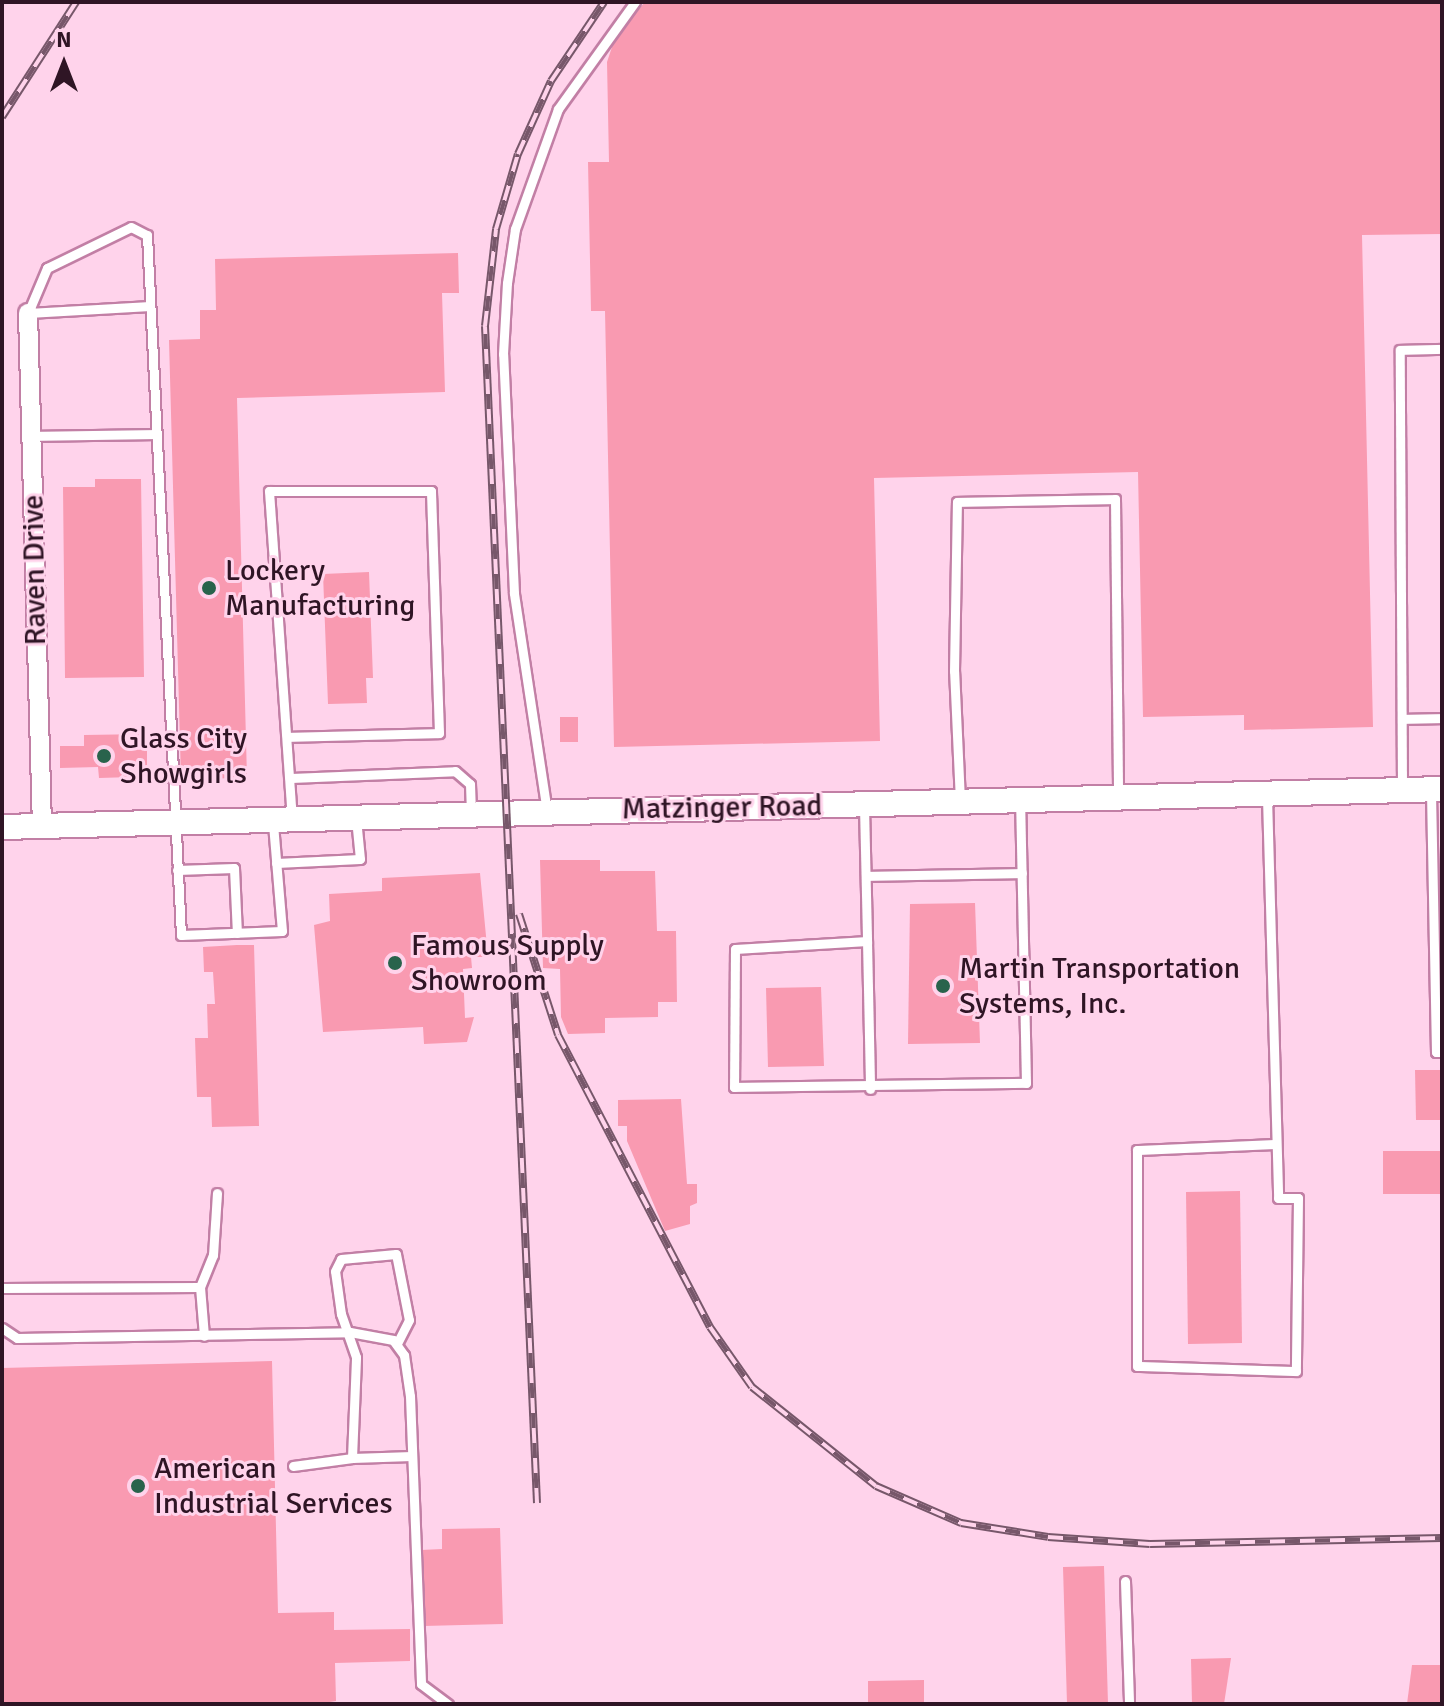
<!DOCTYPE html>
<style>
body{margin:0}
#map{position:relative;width:1444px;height:1706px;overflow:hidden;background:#ffd3eb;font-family:Signika,sans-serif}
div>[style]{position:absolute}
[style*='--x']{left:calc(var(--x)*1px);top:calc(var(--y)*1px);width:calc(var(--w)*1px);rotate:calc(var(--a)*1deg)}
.building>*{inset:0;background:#f99ab1}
.roads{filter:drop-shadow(2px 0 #c27fa5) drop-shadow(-2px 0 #c27fa5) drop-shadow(0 2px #c27fa5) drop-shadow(0 -2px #c27fa5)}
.lane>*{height:9px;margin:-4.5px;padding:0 4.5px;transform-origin:4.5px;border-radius:4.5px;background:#fff}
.street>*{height:18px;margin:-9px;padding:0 9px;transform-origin:9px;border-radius:9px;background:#fff}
.secondary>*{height:24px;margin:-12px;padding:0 12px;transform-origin:12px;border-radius:12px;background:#fff}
.rail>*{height:8px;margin-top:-4px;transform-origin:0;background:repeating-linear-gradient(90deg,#ffd3eb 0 15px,#77576a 0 30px);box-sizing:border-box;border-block:2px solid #77576a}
.dots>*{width:22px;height:22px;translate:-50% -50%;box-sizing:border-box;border:4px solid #ffd3eb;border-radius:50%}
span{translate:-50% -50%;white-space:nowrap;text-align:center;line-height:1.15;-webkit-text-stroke:6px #ffd3eb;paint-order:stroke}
.street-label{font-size:30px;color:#2f1525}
.poi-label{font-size:30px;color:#2f1525}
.left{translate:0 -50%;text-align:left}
.frame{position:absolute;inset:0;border:4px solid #2f1525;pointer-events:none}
.north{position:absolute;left:24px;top:24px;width:80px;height:80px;-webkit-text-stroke:6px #ffd3eb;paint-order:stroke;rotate:0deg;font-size:22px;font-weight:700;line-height:32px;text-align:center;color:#2f1525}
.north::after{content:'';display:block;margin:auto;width:28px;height:36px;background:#2f1525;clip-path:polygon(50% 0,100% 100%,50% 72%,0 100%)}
</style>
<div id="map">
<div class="building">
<i style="clip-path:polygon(645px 2px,1442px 2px,1442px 234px,1362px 235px,1373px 727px,1244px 730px,1244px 715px,1143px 717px,1138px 472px,874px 478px,880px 741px,614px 747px,605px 311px,591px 311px,588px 162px,609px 162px,607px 62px,615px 38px)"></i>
<i style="clip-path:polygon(458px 253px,459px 293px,442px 293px,445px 392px,237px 398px,247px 778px,181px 779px,169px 340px,200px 339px,200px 310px,216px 310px,215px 259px)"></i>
<i style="clip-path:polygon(95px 479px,141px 479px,144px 677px,65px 678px,63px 487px,95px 487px)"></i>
<i style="clip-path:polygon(369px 572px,373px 678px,366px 678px,367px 703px,328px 704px,323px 574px)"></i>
<i style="clip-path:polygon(560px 717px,578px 717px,578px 742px,560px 742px)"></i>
<i style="clip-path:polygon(147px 734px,147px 766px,132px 766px,132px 777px,99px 778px,98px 767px,60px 768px,60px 746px,84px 746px,84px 735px)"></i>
<i style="clip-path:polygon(540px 860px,600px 860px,600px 871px,655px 871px,657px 931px,676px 931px,677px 1002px,658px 1002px,658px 1017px,605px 1018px,605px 1033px,568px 1034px,561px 1017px,560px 969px,543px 968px)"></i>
<i style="clip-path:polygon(480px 873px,488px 957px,471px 957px,472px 968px,463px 969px,465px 1018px,474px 1017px,467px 1042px,424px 1044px,423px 1027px,323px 1032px,314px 925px,330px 921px,329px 894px,382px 891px,382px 878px)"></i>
<i style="clip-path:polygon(975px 903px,980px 1043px,908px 1044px,910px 904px)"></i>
<i style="clip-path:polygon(237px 945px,254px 945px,259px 1126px,212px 1127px,211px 1097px,197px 1097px,195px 1038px,208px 1038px,207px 1004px,215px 1004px,213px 972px,204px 972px,203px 947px)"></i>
<i style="clip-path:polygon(821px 987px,824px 1066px,768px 1067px,766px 988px)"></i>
<i style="clip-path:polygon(1415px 1070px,1442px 1070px,1442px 1120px,1416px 1120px)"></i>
<i style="clip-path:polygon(681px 1099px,687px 1184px,697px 1184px,697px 1203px,690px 1206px,690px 1224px,665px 1231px,627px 1141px,627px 1126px,618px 1126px,618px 1100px)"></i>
<i style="clip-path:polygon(1383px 1151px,1441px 1151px,1441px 1194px,1383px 1194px)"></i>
<i style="clip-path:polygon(1240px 1191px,1242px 1343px,1188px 1344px,1186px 1192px)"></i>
<i style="clip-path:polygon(272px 1361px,278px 1613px,334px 1612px,334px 1630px,410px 1629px,410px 1661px,335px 1663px,336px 1701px,317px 1704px,2px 1704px,2px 1368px)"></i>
<i style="clip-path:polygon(500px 1528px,503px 1624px,423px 1626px,421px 1550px,442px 1549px,442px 1529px)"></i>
<i style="clip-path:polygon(1104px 1566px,1108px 1704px,1067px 1704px,1063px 1567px)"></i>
<i style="clip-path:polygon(1231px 1658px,1224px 1704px,1192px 1704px,1191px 1659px)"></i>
<i style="clip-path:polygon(1412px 1665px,1442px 1665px,1442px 1704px,1407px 1704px)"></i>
<i style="clip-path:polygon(924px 1680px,924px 1704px,868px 1704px,868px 1681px)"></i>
</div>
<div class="roads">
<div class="lane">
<i style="--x:150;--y:306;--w:122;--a:176.7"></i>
<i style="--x:28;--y:313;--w:49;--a:-67.1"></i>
<i style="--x:47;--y:268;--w:93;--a:-26"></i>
<i style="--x:131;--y:227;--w:18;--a:27"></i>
<i style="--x:147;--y:235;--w:701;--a:87.22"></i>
<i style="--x:181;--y:935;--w:101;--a:-2.3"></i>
<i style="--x:282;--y:931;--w:108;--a:-94.8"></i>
<i style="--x:31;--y:436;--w:123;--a:-0.9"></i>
<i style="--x:1402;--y:719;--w:40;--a:-1.4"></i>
<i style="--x:288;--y:737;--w:151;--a:-1.5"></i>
<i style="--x:439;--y:733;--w:242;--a:-91.9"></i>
<i style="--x:431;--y:491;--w:162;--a:180"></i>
<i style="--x:269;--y:491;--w:328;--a:86"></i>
<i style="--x:291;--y:778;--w:164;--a:-2.4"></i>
<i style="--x:455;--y:771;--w:20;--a:41"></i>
<i style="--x:470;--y:784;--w:28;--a:88"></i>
<i style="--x:1402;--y:788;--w:438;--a:-90.3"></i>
<i style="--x:1400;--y:350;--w:42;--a:-1.4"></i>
<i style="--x:1431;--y:792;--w:260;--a:88.9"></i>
<i style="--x:1436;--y:1052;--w:6;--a:0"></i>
<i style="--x:1267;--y:797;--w:401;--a:88.4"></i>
<i style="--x:1278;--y:1198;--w:20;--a:0"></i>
<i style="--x:1298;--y:1198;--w:173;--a:90.7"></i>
<i style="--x:1296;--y:1371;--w:159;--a:-178.2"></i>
<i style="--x:1137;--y:1366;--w:216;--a:-90"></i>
<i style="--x:1137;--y:1150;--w:139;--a:-2.5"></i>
<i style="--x:960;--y:801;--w:130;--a:-92.6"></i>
<i style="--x:954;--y:671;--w:169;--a:-89"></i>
<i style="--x:957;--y:502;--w:158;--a:-1.1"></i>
<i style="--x:1115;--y:499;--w:296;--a:89.4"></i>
<i style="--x:864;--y:806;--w:135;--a:88.7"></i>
<i style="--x:867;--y:941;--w:132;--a:176.5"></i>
<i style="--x:735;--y:949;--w:138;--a:90.4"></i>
<i style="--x:734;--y:1087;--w:292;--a:-0.8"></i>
<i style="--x:1026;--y:1083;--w:280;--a:-91.2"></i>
<i style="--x:547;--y:812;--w:221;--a:-98.6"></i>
<i style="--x:514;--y:593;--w:239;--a:-92.6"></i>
<i style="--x:503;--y:354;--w:71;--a:-86.8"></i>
<i style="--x:507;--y:283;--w:55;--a:-81.6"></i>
<i style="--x:515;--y:229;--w:127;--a:-70.3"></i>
<i style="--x:558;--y:109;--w:132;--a:-54.3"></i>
<i style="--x:276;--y:863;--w:84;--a:-2.7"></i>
<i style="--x:360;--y:859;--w:41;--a:-95.6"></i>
<i style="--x:177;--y:870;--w:57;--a:-2"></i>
<i style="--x:234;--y:868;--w:65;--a:87.4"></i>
<i style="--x:866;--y:876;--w:156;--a:-1.1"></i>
<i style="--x:867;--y:941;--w:148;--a:88.8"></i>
<i style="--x:200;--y:1287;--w:49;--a:85.3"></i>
<i style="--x:2;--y:1288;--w:198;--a:-0.3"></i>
<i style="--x:200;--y:1287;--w:35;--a:-68"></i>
<i style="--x:213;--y:1255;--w:62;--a:-86.3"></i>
<i style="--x:2;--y:1328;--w:18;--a:34"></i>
<i style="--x:17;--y:1338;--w:333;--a:-1"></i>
<i style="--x:350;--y:1332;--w:44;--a:10.5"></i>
<i style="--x:393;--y:1340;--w:19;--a:54"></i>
<i style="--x:404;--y:1355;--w:41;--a:81.7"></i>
<i style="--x:410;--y:1396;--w:288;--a:87.8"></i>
<i style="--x:421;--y:1684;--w:34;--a:37"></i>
<i style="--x:352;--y:1458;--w:60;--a:-1.9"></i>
<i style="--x:293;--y:1466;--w:60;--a:-7.7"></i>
<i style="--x:352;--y:1458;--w:101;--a:-87.7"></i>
<i style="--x:356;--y:1357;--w:46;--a:-109.2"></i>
<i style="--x:341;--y:1314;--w:43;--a:-97.9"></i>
<i style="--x:335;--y:1271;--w:13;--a:-63"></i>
<i style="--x:341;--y:1259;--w:55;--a:-5.2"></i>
<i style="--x:396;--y:1254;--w:67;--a:78.9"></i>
<i style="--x:409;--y:1320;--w:27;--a:117"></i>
<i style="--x:1125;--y:1581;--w:123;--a:88.1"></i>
</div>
<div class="street">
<i style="--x:28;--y:313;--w:513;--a:88.44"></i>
</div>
<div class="secondary">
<i style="--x:2;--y:827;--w:1441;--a:-1.51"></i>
</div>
</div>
<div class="rail">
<i style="--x:2;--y:117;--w:137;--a:-57.2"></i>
<i style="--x:519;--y:914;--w:127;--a:72.1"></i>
<i style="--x:558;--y:1035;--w:329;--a:62.5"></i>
<i style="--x:710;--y:1327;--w:73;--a:55"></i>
<i style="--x:752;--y:1387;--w:159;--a:38.6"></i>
<i style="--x:876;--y:1486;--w:93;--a:23.5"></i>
<i style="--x:961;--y:1523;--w:88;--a:9.1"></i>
<i style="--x:1048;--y:1537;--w:102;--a:3.9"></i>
<i style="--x:1150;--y:1544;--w:292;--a:-1.2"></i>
<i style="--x:537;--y:1503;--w:1178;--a:-92.53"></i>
<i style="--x:485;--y:326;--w:98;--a:-83.5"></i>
<i style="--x:496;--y:229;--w:78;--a:-73.7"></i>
<i style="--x:518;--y:154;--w:80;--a:-65.7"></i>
<i style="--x:551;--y:81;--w:95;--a:-56.1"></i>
</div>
<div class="dots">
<i style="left:209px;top:588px;background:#29634c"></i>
<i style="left:104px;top:756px;background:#29634c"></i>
<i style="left:395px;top:963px;background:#29634c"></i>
<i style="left:943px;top:986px;background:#29634c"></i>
<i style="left:138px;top:1486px;background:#29634c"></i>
</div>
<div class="street-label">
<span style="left:35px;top:570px;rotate:-91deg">Raven Drive</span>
<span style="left:722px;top:808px;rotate:-1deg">Matzinger Road</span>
</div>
<div class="poi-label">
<span class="left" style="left:225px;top:588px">Lockery<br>Manufacturing</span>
<span class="left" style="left:120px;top:756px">Glass City<br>Showgirls</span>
<span class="left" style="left:411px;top:963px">Famous Supply<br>Showroom</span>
<span class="left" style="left:959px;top:986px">Martin Transportation<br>Systems, Inc.</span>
<span class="left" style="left:154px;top:1486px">American<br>Industrial Services</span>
</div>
<div class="frame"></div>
<div class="north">N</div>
</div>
